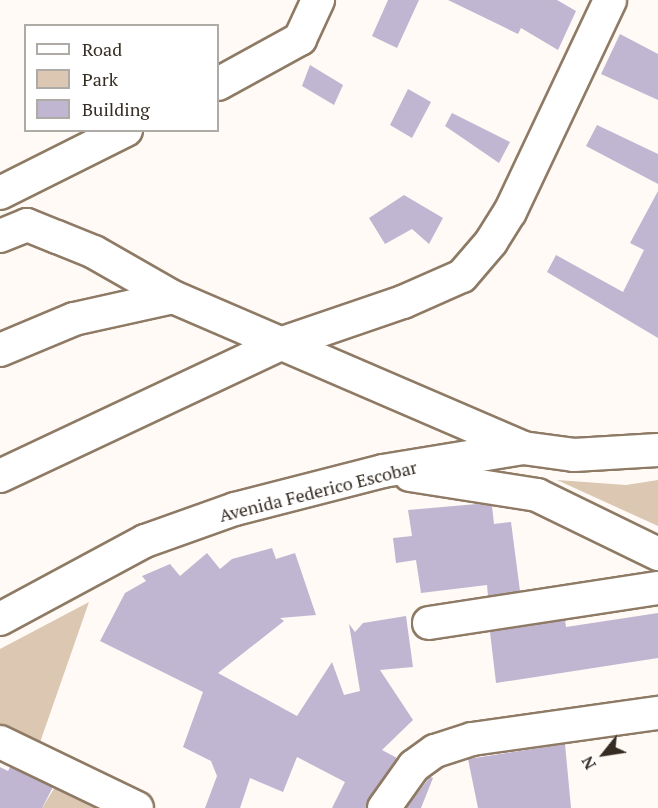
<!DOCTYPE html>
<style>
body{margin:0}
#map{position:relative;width:658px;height:808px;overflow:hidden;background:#fffaf5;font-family:"PT Serif",serif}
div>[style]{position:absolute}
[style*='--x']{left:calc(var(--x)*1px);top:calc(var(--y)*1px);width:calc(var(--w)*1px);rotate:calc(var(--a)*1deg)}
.green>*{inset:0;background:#dbc7b2}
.building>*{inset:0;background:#c1b6d2}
.roads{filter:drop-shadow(2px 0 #8e7a65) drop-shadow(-2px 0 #8e7a65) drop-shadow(0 2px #8e7a65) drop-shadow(0 -2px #8e7a65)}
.minor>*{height:32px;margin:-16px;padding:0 16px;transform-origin:16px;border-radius:16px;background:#fff}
span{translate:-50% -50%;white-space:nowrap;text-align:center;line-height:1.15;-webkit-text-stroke:4.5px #fff;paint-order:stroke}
.street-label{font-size:18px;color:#352d24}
.legend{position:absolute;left:24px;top:24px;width:195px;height:108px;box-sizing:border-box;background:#fff;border:2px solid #aeaba7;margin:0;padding:8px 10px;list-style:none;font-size:18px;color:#352d24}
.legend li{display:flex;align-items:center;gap:12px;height:30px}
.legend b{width:30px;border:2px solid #aeaba7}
.north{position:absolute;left:574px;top:724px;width:60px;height:60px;-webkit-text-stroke:4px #fff;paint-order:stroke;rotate:240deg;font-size:16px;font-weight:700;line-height:24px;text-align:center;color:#352d24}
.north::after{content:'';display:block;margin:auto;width:21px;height:27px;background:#352d24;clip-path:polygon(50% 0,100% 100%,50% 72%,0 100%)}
</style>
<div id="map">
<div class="green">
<i style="clip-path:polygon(557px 480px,626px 485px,658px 480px,658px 526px)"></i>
<i style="clip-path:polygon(89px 602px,37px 751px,0 731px,0 649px)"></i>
<i style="clip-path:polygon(55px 787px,100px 808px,42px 808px)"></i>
</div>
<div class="building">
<i style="clip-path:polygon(388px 0,419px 0,397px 48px,372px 36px)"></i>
<i style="clip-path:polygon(448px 0,557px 0,576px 11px,558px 50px,521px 28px,518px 34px)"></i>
<i style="clip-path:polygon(620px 34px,658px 54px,658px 100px,601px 74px)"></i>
<i style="clip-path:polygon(310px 65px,343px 85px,334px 105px,302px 86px)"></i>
<i style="clip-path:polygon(408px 89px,431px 102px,412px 138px,390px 125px)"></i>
<i style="clip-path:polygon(452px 113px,510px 142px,499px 163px,445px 126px)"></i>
<i style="clip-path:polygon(597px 125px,658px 154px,658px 184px,586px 146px)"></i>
<i style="clip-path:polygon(658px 191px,658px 338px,547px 272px,556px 255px,623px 292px,644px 250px,630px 243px)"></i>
<i style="clip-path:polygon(404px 195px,443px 218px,429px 244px,412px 229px,385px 244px,369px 218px)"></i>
<i style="clip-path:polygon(477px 504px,492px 506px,494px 524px,511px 522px,520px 591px,488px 596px,487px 585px,421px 593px,416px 560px,396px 563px,393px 538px,412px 536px,408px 510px)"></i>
<i style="clip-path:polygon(272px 548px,276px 559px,295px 553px,316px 615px,280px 618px,284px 621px,218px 673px,297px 716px,332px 662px,344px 695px,360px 691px,349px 624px,355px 632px,363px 623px,406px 616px,413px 667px,380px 670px,413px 720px,382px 750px,397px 758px,366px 808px,332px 808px,345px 782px,297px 757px,283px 792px,250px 778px,240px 808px,205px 808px,217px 776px,211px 761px,183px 747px,203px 692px,100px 641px,125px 593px,146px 581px,142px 576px,170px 564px,180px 576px,207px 553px,220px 569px,232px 559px)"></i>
<i style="clip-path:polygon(658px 613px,658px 658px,496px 683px,490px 632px,565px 620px,566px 627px)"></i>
<i style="clip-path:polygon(565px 744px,571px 808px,478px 808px,468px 759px)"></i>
<i style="clip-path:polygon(0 767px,8px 771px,10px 767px,53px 787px,42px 808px,0 808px)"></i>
<i style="clip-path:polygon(430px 777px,433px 778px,421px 808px,406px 808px)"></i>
</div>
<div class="roads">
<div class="minor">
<i style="--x:218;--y:84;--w:94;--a:-28.8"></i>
<i style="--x:300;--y:39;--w:43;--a:-65.2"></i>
<i style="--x:0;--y:193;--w:141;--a:-26.6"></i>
<i style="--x:0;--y:236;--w:29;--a:-22"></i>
<i style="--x:27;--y:225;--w:32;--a:22"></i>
<i style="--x:57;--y:237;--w:40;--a:22"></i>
<i style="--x:94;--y:252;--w:91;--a:29.7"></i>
<i style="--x:173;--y:297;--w:381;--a:23.3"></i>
<i style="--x:0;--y:350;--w:80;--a:-22.7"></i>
<i style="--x:74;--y:319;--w:101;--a:-12.5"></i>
<i style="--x:410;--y:475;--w:129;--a:8.9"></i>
<i style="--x:537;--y:495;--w:135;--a:26"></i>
<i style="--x:0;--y:476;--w:313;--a:-25.2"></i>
<i style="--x:283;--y:343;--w:127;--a:-18.9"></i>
<i style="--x:403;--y:302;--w:64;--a:-23.8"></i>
<i style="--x:462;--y:276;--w:45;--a:-49.5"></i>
<i style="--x:491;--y:242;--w:36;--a:-58"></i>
<i style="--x:510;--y:212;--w:234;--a:-64.7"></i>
<i style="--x:0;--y:619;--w:165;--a:-28.3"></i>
<i style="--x:145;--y:541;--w:96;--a:-19.6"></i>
<i style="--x:235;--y:509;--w:153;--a:-14.4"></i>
<i style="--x:383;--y:471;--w:142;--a:-9.3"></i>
<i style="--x:523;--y:448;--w:51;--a:7.8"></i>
<i style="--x:574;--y:455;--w:84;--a:-3.4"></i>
<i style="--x:429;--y:623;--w:232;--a:-8.7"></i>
<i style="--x:0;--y:742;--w:152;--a:25.7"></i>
<i style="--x:384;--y:808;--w:52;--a:-54.5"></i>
<i style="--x:414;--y:766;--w:26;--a:-36"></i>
<i style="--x:435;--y:751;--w:39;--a:-18"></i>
<i style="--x:472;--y:739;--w:188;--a:-8"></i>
</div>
</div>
<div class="street-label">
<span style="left:318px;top:491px;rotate:-14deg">Avenida Federico Escobar</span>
</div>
<ul class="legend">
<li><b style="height:8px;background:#fff"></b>Road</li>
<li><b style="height:16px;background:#dbc7b2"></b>Park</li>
<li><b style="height:16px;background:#c1b6d2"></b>Building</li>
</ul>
<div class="north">N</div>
</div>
